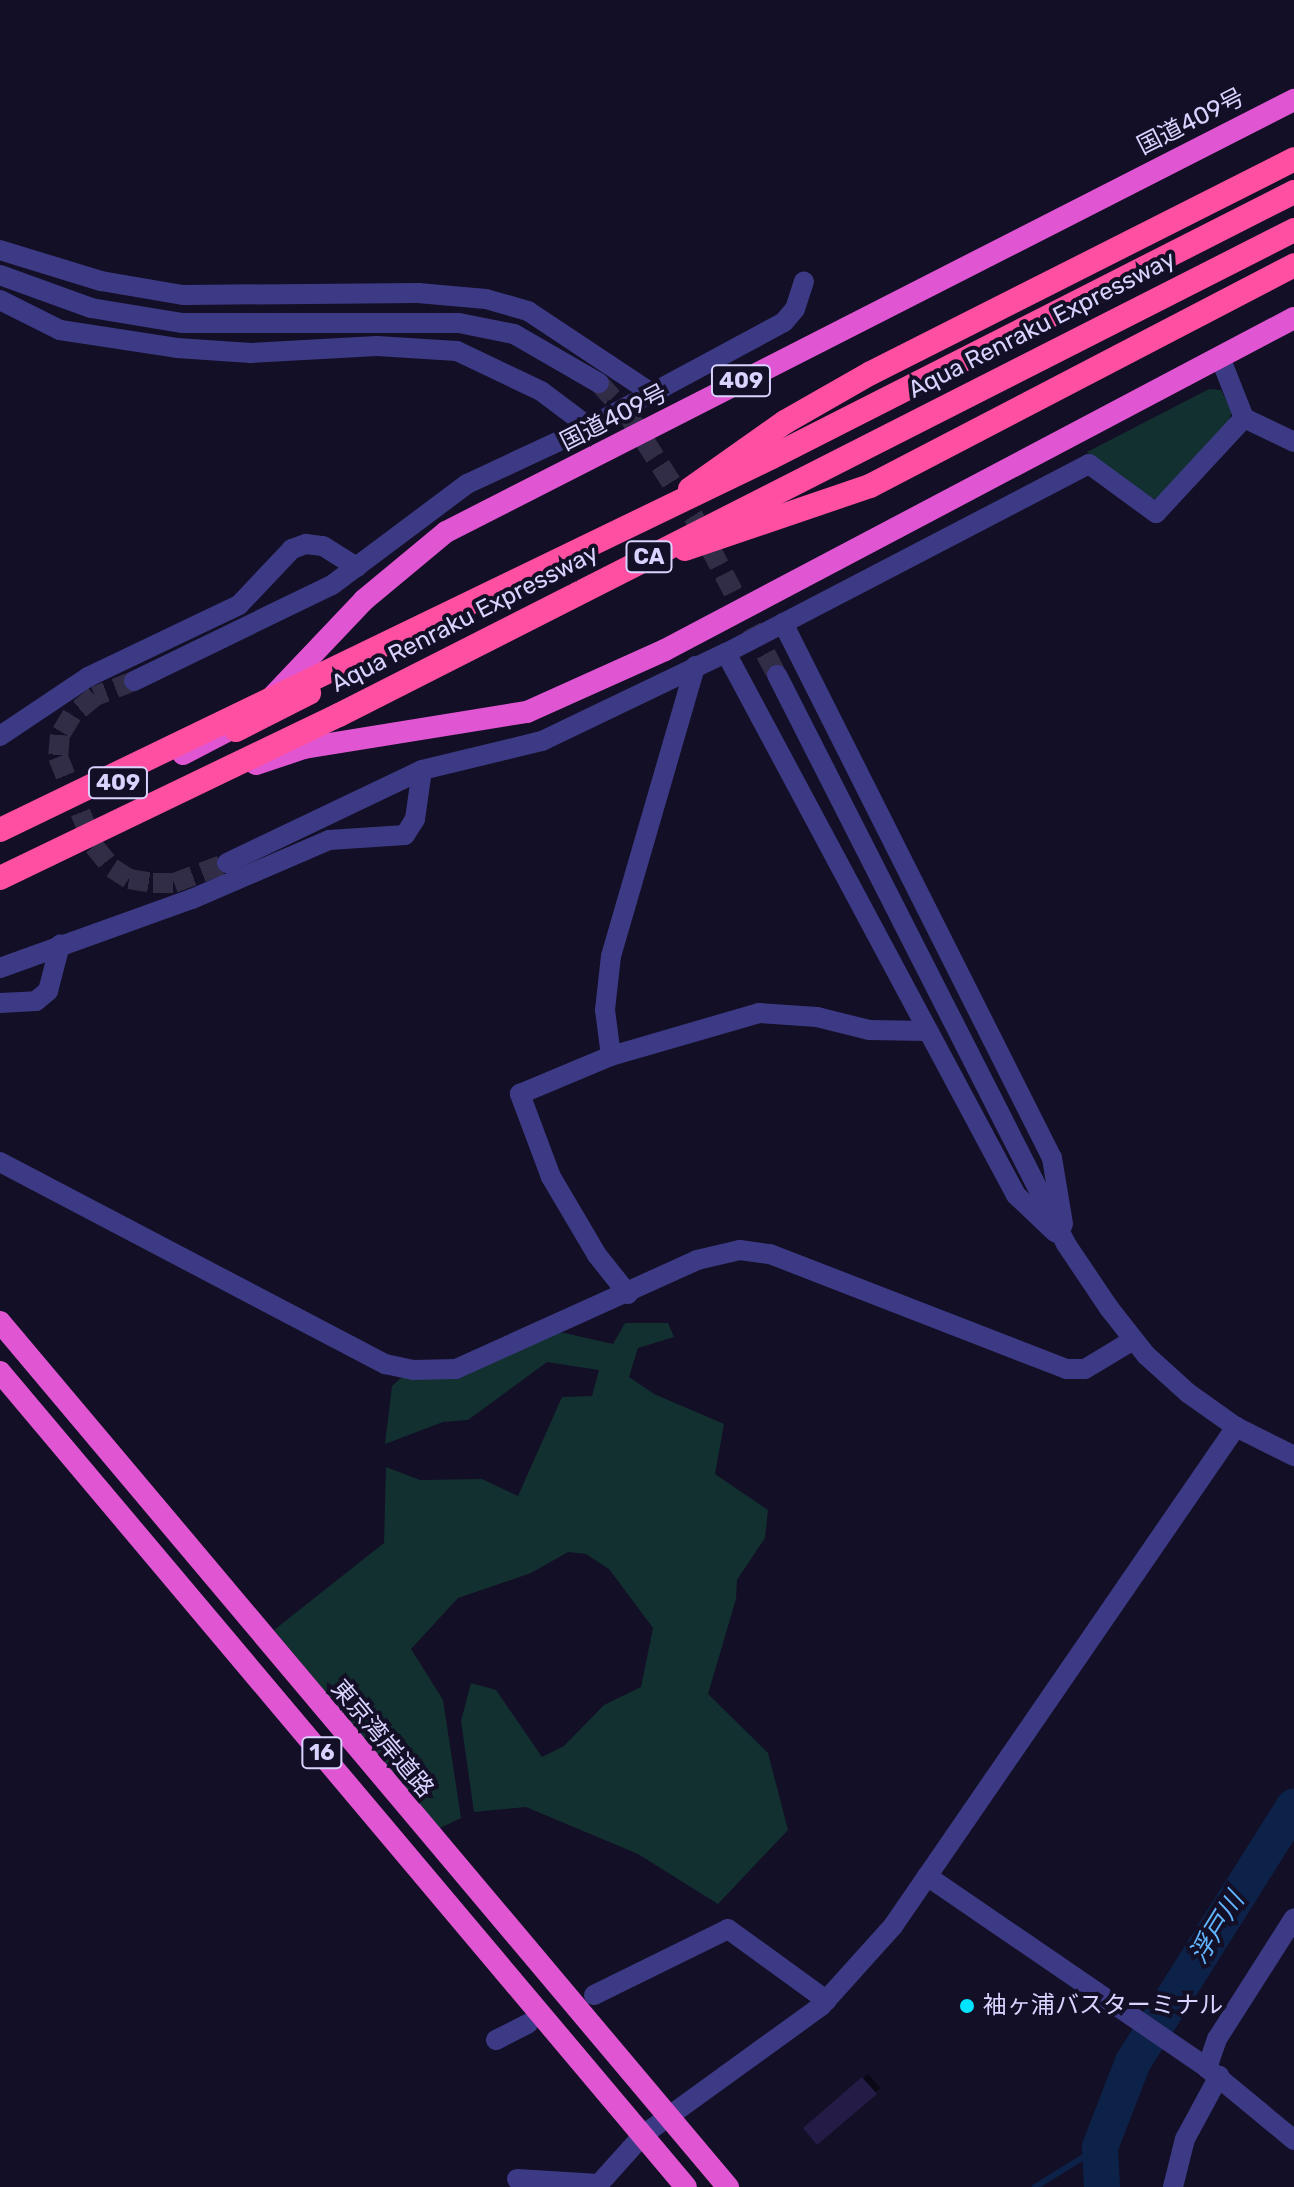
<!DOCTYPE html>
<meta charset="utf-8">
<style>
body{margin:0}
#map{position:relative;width:1294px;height:2187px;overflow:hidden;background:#130f26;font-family:Rubik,"Noto Sans JP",sans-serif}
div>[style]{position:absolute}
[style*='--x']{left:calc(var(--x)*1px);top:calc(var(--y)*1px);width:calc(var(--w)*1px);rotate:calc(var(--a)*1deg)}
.green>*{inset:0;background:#12302f}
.shadow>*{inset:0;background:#0007}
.stream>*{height:6px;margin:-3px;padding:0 3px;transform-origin:3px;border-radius:3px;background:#0c2248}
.river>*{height:36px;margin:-18px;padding:0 18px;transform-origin:18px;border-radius:18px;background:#0c2248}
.building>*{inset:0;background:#241b47}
.minor-tunnel>*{height:20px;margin-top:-10px;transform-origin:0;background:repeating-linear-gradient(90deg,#312d47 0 20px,transparent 0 30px)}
.minor>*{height:20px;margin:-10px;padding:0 10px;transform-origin:10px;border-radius:10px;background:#3d3a85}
.tertiary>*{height:20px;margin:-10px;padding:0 10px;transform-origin:10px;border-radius:10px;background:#3d3a85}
.trunk>*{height:22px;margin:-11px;padding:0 11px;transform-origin:11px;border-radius:11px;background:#e055d1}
.motorway>*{height:24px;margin:-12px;padding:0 12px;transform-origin:12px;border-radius:12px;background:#ff4fa3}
.motorway-bridge>*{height:24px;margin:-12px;padding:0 12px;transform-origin:12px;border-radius:12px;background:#ff4fa3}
.dots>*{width:22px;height:22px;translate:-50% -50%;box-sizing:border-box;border:4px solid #130f26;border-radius:50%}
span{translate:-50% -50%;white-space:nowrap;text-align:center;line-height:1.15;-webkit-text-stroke:8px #130f26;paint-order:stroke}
.shield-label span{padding:2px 6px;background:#130f26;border:2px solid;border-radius:6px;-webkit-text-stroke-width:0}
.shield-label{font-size:22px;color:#d9d4ff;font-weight:700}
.street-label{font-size:24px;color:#d9d4ff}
.poi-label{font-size:24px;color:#d9d4ff}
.left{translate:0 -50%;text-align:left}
.water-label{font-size:26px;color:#62b6ff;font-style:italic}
</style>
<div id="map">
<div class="green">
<i style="clip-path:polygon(1209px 389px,1221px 390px,1232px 412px,1226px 428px,1160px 498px,1146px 500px,1087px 452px)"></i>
<i style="clip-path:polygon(625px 1323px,668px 1323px,674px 1337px,638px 1348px,629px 1377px,654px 1394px,724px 1424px,715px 1474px,768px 1510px,765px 1538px,737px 1580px,736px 1599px,708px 1694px,768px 1753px,788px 1830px,718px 1904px,638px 1854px,526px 1807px,474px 1812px,461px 1721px,471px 1683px,496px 1690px,542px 1757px,564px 1746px,604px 1705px,641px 1687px,653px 1628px,609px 1569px,586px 1554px,568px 1552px,531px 1573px,458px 1598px,411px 1649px,443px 1700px,461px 1818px,438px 1829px,274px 1630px,384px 1543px,386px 1467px,420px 1480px,482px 1479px,518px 1496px,562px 1397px,592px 1396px,599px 1370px,547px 1362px,468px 1420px,443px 1422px,385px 1444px,392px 1386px,402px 1377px,560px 1332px,613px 1344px)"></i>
</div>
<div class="shadow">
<i style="clip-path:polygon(868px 2074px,880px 2088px,875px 2093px,810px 2124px)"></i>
</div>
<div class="stream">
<i style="--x:1035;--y:2187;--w:76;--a:-31.6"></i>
</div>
<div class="river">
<i style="--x:1102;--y:2187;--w:40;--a:-92.9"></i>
<i style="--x:1100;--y:2147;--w:91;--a:-68.8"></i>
<i style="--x:1133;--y:2062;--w:302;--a:-57.8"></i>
</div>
<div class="building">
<i style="clip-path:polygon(862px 2077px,877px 2094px,817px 2145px,803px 2128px)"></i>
</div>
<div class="minor-tunnel">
<i style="--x:599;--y:383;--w:43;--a:47.8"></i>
<i style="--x:628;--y:415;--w:126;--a:57.3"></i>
<i style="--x:696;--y:521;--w:174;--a:62.3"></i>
<i style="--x:134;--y:681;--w:42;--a:159"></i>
<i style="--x:95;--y:696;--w:30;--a:140"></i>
<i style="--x:72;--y:715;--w:23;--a:121"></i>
<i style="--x:60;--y:735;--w:22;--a:95"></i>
<i style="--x:58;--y:757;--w:96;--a:68"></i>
<i style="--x:94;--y:846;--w:28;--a:51"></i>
<i style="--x:112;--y:868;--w:20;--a:33"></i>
<i style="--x:129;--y:879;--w:24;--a:9"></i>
<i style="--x:153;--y:883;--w:21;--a:0"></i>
<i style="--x:174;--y:883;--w:57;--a:-20.7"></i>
</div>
<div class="minor">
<i style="--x:0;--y:250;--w:106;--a:17.1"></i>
<i style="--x:101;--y:281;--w:83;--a:9.7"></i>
<i style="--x:183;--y:295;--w:235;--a:-0.5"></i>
<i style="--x:418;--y:293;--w:68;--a:5"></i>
<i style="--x:486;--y:299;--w:44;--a:15.9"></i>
<i style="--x:528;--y:311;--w:150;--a:33.6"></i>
<i style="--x:0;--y:275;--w:97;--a:19.9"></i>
<i style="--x:91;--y:308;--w:93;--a:9.3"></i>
<i style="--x:183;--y:323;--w:276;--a:0"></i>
<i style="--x:459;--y:323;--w:56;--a:11.3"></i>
<i style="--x:514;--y:334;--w:98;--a:30"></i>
<i style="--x:0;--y:300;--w:67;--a:26.6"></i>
<i style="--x:60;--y:330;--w:118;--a:8.7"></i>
<i style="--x:177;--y:348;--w:74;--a:3.9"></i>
<i style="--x:251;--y:353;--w:126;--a:-3.2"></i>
<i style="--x:377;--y:346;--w:80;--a:3.6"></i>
<i style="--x:457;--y:351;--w:93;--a:25.5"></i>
<i style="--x:541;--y:391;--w:60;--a:36.9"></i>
<i style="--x:1244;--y:418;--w:55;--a:25.6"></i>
<i style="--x:783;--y:623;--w:599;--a:63.31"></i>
<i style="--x:1052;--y:1158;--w:67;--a:80.5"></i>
<i style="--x:726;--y:653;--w:615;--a:61.85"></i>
<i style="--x:1016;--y:1195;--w:54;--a:43.5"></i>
<i style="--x:777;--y:675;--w:638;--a:63.07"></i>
<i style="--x:1066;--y:1244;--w:77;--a:56.1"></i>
<i style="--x:1109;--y:1308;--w:60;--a:51.8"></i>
<i style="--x:1146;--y:1355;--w:57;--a:42.1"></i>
<i style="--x:1188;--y:1393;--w:59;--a:35.3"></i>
<i style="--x:1236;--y:1427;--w:65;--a:26.6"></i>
<i style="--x:134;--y:681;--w:220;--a:-25.9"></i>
<i style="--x:332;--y:585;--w:169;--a:-36.8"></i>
<i style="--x:467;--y:484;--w:135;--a:-25"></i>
<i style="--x:589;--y:427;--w:221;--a:-28.3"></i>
<i style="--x:784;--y:322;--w:17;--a:-50"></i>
<i style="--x:795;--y:309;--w:29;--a:-72"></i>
<i style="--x:0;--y:736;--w:106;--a:-33.8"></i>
<i style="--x:88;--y:677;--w:167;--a:-25.5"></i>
<i style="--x:239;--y:605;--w:77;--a:-46.6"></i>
<i style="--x:292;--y:549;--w:15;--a:-20"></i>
<i style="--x:306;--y:544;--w:17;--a:7"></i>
<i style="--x:323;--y:546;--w:40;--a:32"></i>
<i style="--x:227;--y:863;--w:216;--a:-25.5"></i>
<i style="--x:422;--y:770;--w:123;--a:-13.6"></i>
<i style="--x:542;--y:741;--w:204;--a:-25.6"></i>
<i style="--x:726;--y:653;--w:409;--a:-27.5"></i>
<i style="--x:1089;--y:464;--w:83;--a:36.2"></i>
<i style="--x:1156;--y:513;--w:129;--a:-47.2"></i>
<i style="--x:1244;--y:418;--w:66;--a:-111.5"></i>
<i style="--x:0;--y:968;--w:204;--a:-19.8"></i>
<i style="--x:192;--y:899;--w:149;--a:-23.3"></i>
<i style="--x:329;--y:840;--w:76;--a:-3.8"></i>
<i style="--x:405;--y:835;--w:19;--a:-58"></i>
<i style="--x:415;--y:819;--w:49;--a:-81.9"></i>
<i style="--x:0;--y:1003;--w:36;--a:-3"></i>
<i style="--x:36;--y:1001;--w:16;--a:-40"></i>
<i style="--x:48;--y:991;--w:48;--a:-75.4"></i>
<i style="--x:611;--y:1056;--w:46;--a:-97.4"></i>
<i style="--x:605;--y:1010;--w:54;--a:-83.7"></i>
<i style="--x:611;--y:956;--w:302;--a:-73.8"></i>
<i style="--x:0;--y:1162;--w:435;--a:27.7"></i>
<i style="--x:385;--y:1364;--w:29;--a:12"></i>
<i style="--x:413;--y:1370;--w:43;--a:-1.3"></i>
<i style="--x:456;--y:1369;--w:265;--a:-24.3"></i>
<i style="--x:697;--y:1260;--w:44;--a:-13.1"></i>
<i style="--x:740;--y:1250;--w:30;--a:8"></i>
<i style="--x:770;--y:1254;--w:318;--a:21.2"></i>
<i style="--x:1066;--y:1369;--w:19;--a:0"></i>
<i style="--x:1085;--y:1369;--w:56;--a:-31.1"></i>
<i style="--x:628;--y:1294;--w:50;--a:-128.5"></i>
<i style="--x:597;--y:1255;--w:91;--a:-120.5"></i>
<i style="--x:551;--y:1177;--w:89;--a:-110.5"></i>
<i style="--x:520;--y:1094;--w:99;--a:-22.7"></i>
<i style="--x:611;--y:1056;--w:154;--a:-16.2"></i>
<i style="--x:759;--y:1013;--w:58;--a:3.9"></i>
<i style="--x:817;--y:1017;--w:54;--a:14"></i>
<i style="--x:869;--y:1030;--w:59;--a:1"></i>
<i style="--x:927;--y:1876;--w:340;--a:34.4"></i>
<i style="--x:1207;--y:2068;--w:113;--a:39.6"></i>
<i style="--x:594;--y:1995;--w:149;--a:-26.2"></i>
<i style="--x:728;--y:1929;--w:122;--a:36"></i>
<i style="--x:496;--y:2040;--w:36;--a:-27"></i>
<i style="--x:1207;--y:2068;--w:31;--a:-71"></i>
<i style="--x:1217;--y:2039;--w:143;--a:-57.5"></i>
<i style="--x:517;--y:2179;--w:82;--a:3.5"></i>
<i style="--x:599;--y:2184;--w:66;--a:-48.1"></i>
<i style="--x:1173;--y:2187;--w:49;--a:-76"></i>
<i style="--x:1185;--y:2139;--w:72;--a:-61.6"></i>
</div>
<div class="tertiary">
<i style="--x:643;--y:2135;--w:220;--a:-35.9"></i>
<i style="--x:821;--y:2006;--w:108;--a:-48"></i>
<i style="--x:893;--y:1926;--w:606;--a:-55.5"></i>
</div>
<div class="trunk">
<i style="--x:273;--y:696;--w:132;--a:-46.5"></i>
<i style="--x:364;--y:600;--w:107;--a:-39.7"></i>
<i style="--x:446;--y:532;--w:952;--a:-27"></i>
<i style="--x:183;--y:754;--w:73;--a:-27.6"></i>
<i style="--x:256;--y:764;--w:51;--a:-18.4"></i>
<i style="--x:304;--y:748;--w:226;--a:-9.2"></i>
<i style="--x:527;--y:712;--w:151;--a:-24.2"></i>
<i style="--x:665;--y:650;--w:711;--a:-27.83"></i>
<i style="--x:0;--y:1322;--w:1131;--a:49.92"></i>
<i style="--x:0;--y:1372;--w:1065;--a:49.91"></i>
</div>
<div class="motorway">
<i style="--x:772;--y:457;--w:585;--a:-26.92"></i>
<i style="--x:690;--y:489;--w:116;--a:-35.2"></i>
<i style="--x:785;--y:422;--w:99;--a:-29.7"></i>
<i style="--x:871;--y:373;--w:474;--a:-26.8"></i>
<i style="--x:685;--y:549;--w:195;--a:-18.8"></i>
<i style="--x:870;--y:486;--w:478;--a:-27.5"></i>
<i style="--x:236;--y:730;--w:82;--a:-26.9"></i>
</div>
<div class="motorway-bridge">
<i style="--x:0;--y:830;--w:857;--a:-25.79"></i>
<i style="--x:0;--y:878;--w:376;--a:-25.7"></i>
<i style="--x:339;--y:715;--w:1071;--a:-26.92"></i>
</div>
<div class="dots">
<i style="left:967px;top:2006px;background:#00e5ff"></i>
</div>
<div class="shield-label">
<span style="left:741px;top:381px">409</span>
<span style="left:649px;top:557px">CA</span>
<span style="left:118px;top:783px">409</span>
<span style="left:322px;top:1753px">16</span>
</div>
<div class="street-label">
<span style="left:1191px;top:122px;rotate:-27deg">国道409号</span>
<span style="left:1042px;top:325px;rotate:-27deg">Aqua Renraku Expressway</span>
<span style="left:614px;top:418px;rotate:-27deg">国道409号</span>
<span style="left:465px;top:619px;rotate:-27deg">Aqua Renraku Expressway</span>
<span style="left:382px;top:1739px;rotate:50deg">東京湾岸道路</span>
</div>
<div class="poi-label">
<span class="left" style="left:983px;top:2006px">袖ヶ浦バスターミナル</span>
</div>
<div class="water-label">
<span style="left:1217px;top:1928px;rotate:-58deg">浮戸川</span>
</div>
</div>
